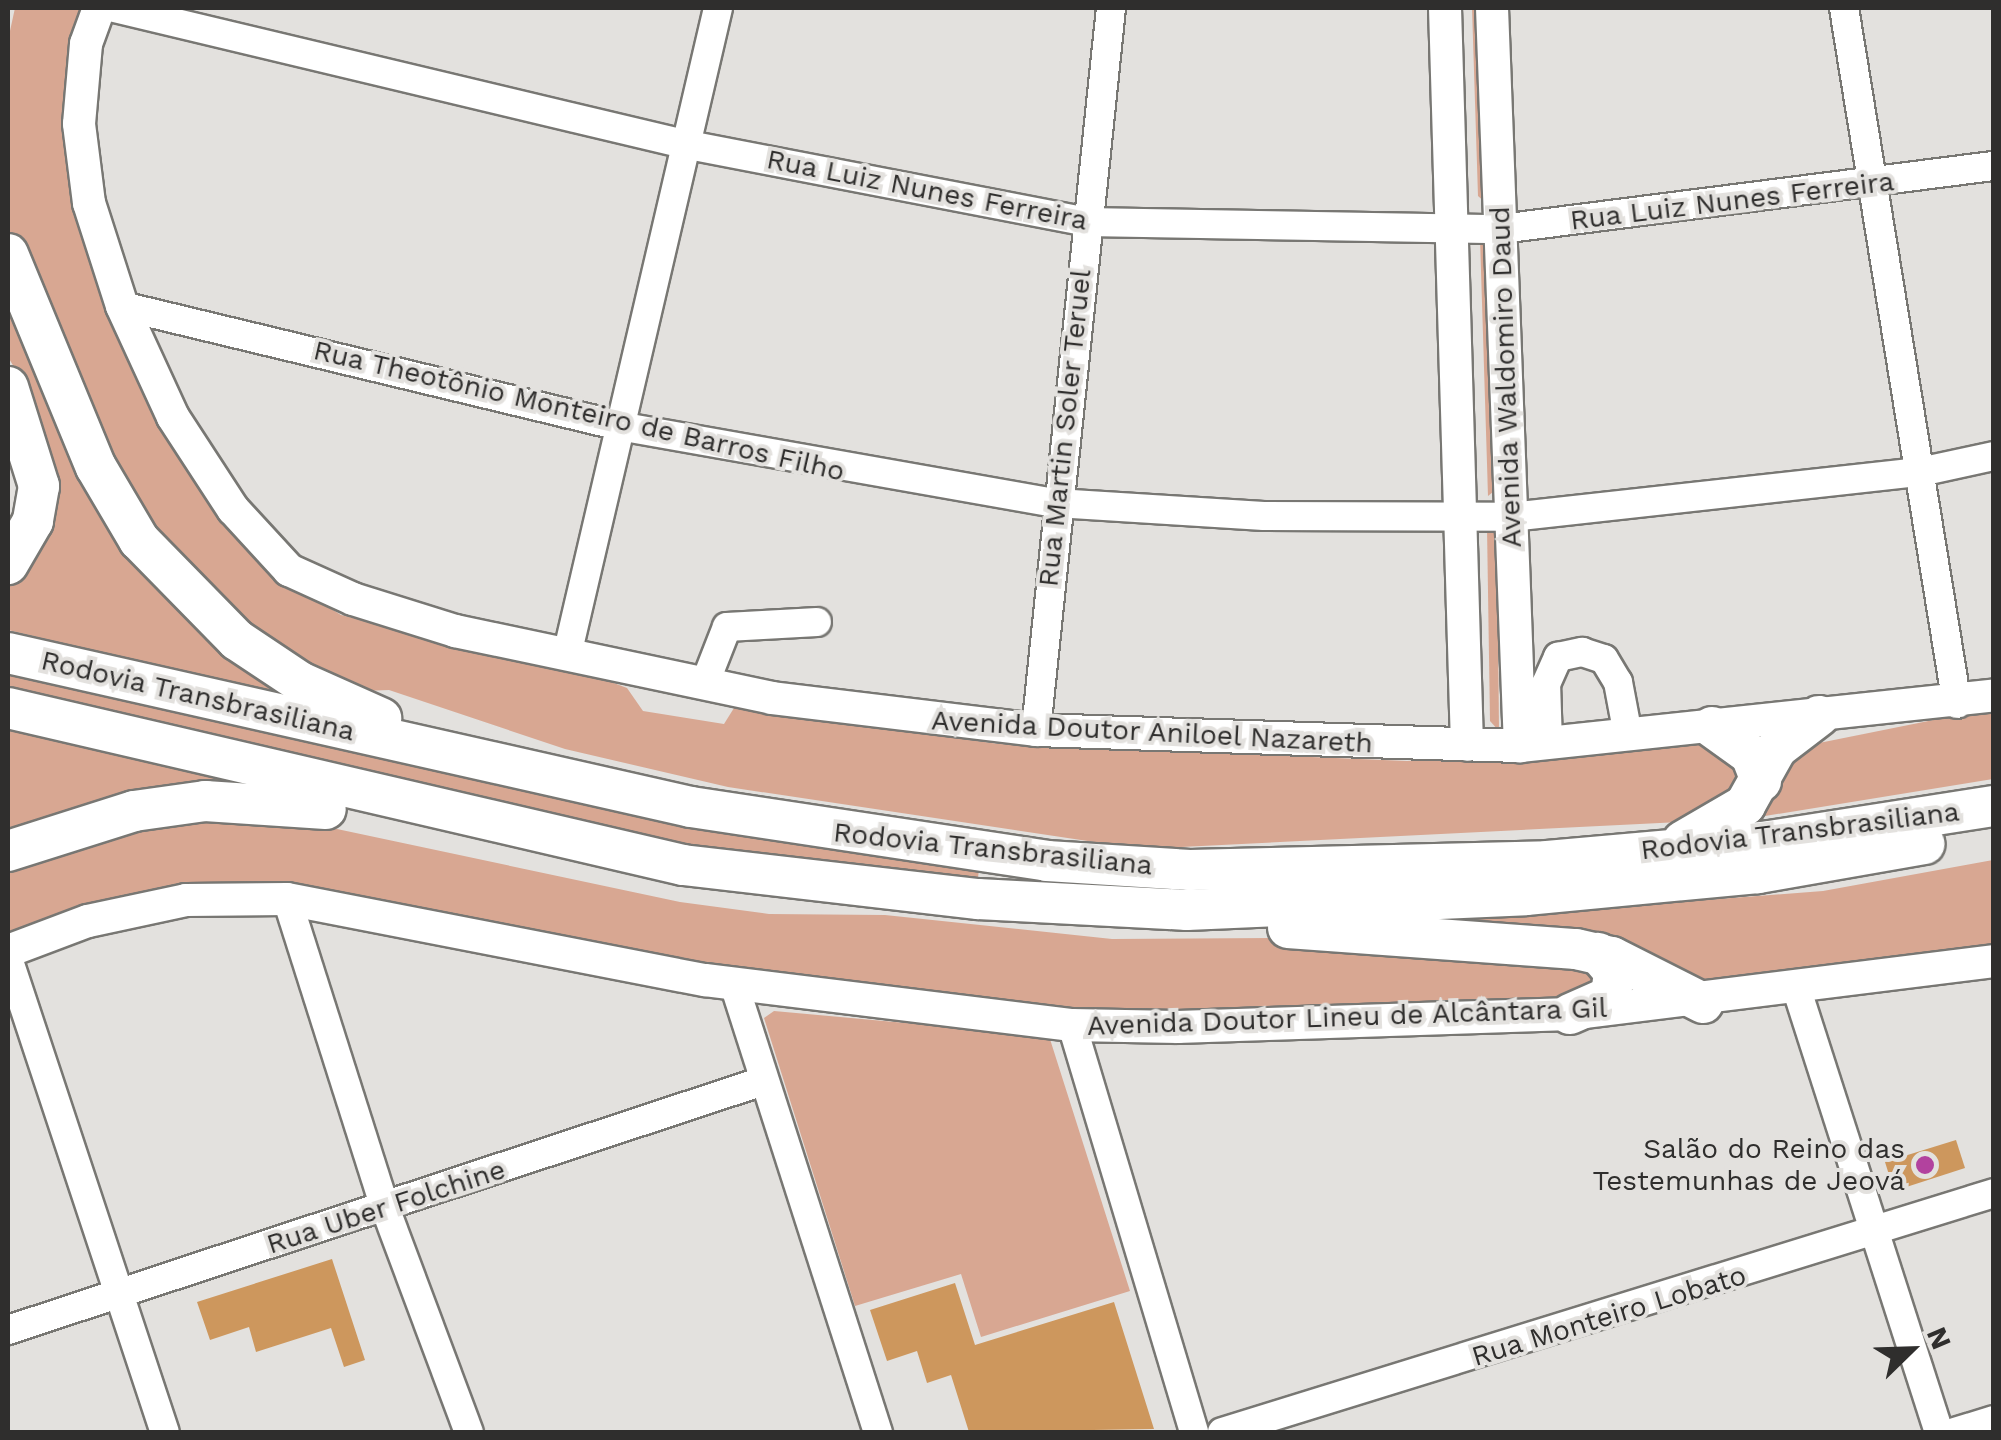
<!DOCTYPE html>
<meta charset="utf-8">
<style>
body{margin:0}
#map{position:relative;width:2001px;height:1440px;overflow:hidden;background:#e3e1de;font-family:"Work Sans",sans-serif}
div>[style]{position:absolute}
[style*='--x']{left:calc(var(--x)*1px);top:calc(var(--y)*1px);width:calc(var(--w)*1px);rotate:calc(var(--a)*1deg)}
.green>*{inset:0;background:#d8a792}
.building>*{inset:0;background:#cd975d}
.roads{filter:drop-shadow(2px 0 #787773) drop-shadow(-2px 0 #787773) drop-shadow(0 2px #787773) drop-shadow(0 -2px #787773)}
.minor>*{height:28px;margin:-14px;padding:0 14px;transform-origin:14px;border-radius:14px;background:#fff}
.major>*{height:32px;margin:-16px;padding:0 16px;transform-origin:16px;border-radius:16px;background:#fff}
.highway>*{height:40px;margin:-20px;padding:0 20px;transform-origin:20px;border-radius:20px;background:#fff}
.dots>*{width:28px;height:28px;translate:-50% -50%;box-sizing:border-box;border:5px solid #e3e1de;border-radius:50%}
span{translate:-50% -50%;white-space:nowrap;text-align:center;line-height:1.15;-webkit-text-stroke:8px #e3e1de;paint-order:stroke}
.street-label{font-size:28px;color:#2f2e2d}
.poi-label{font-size:28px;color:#2f2e2d}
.right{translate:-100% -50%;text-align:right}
.frame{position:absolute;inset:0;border:10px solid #2f2e2d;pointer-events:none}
.north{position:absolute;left:1861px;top:1300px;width:100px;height:100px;-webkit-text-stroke:8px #e3e1de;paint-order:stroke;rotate:67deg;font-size:28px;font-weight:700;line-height:40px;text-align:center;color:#2f2e2d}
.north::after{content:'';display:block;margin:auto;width:35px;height:45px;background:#2f2e2d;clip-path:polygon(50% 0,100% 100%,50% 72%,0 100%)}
</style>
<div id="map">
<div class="green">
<i style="clip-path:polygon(15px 8px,82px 8px,68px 60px,70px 187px,85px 248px,189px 473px,282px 578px,341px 615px,606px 680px,627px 688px,643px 711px,724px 724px,734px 708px,999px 744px,1407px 761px,1713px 744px,1747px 781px,1680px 822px,1141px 849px,728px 787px,565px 749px,389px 690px,362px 691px,271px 650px,150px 540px,23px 284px,8px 234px,8px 40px)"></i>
<i style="clip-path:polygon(1472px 8px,1484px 8px,1488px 205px,1478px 196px)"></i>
<i style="clip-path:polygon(1486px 236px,1498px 488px,1488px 496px,1480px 238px)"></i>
<i style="clip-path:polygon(8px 285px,79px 447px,309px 702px,8px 630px,8px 588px,39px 546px,49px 453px,35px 402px,8px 357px)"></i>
<i style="clip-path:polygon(1487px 527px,1497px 531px,1499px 731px,1490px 721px)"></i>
<i style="clip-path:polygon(8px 662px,979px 870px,977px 885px,761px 866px,8px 694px)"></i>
<i style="clip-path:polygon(1993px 708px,1993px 779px,1753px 818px,1777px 768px,1814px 744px)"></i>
<i style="clip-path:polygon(8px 726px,265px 789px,8px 843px)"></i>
<i style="clip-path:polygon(211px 815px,304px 822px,680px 902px,769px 914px,885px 915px,1112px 939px,1287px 938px,1597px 967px,1595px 1001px,1198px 1013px,1064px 1007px,723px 969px,315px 891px,8px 939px,8px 863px,80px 835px)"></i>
<i style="clip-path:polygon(1993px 860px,1993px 951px,1706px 991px,1407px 923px,1823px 891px)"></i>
<i style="clip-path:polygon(774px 1011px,1049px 1036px,1130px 1291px,981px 1337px,961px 1274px,855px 1306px,764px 1018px)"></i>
</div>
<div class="building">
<i style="clip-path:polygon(1956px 1140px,1965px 1168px,1894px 1191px,1885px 1162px)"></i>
<i style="clip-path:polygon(332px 1259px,365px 1360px,344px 1367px,331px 1328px,256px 1352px,249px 1327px,210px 1340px,197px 1302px)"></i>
<i style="clip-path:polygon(955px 1283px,975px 1345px,1114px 1302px,1154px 1429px,969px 1432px,951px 1375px,927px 1383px,917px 1351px,887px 1361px,870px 1310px)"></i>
</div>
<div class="roads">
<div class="minor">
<i style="--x:114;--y:8;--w:590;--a:13.42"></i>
<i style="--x:688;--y:145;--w:405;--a:10.9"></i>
<i style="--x:1086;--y:222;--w:415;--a:1"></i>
<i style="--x:1501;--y:229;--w:497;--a:-7.3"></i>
<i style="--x:1844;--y:8;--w:705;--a:80.78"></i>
<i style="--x:122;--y:306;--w:516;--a:13.55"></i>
<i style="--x:624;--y:427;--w:439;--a:10"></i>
<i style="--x:1056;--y:503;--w:208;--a:3.6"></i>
<i style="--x:1264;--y:516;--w:247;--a:0.2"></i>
<i style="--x:1511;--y:517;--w:411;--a:-6.3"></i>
<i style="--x:1920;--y:472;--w:76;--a:-12.2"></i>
<i style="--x:567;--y:655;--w:664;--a:-76.86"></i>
<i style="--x:705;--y:683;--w:60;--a:-68.6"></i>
<i style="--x:727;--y:627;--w:90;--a:-3.2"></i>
<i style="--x:1036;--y:730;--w:726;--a:-84.07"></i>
<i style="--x:1548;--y:743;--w:59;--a:-91.9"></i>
<i style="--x:1546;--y:684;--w:30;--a:-66"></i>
<i style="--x:1558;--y:657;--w:25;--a:-12"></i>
<i style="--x:1582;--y:652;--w:23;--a:18"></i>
<i style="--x:1604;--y:659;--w:27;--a:59"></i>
<i style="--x:1618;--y:682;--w:54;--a:79.3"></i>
<i style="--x:287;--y:899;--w:321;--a:72.4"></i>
<i style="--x:384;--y:1205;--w:242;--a:69.5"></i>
<i style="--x:8;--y:958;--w:499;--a:71.7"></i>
<i style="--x:734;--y:984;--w:471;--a:72.2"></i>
<i style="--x:1797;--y:990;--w:464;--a:72.2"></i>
<i style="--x:1072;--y:1025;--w:425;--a:73.3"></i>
<i style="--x:8;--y:1330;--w:795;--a:-18.25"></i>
<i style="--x:1222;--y:1432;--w:808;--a:-17.2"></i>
<i style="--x:1955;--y:1432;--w:41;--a:-17.1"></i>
</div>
<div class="major">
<i style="--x:99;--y:8;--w:38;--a:110"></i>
<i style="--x:86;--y:44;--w:80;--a:95"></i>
<i style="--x:79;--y:124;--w:80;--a:82.8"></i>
<i style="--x:89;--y:203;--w:108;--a:72.2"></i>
<i style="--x:122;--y:306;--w:122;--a:65.3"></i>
<i style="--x:173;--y:417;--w:110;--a:56.9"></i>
<i style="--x:233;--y:509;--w:83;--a:47.4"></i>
<i style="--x:289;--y:570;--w:70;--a:24.4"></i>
<i style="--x:353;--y:599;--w:107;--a:17.4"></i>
<i style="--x:455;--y:631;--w:324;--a:11.9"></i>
<i style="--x:772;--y:698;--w:266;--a:6.9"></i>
<i style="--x:1036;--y:730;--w:484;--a:1.9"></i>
<i style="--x:1520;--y:746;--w:477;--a:-6.1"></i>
<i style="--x:1445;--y:8;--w:737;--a:88.29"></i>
<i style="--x:1492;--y:8;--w:739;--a:87.83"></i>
<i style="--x:8;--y:951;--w:85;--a:-20.6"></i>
<i style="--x:88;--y:921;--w:100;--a:-12.1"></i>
<i style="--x:186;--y:900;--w:101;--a:-0.6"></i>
<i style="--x:287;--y:899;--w:426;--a:11"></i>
<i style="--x:705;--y:980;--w:370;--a:7"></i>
<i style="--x:1072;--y:1025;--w:106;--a:1.1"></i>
<i style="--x:1178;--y:1027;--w:392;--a:-1.9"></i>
<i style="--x:1570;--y:1014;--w:427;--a:-7.1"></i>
</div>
<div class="highway">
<i style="--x:8;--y:254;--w:230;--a:67.6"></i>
<i style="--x:96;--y:467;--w:85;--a:59.5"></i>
<i style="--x:139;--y:540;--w:140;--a:45.6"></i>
<i style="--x:237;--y:640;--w:76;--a:33.7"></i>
<i style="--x:300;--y:682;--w:89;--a:24"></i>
<i style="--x:8;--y:387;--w:104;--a:72.6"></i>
<i style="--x:39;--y:486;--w:36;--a:100"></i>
<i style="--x:33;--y:521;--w:50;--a:120.2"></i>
<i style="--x:8;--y:653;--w:700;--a:12.71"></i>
<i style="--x:691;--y:807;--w:360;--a:8.6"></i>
<i style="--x:1047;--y:861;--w:143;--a:3.6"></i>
<i style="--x:1190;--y:870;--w:357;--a:-1.4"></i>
<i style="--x:1547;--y:861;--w:224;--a:-5.1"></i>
<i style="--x:1770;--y:841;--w:227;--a:-8.9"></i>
<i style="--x:8;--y:708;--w:693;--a:13.09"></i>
<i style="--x:683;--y:865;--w:297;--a:6.6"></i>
<i style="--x:978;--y:899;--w:209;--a:3"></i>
<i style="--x:1187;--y:910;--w:339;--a:-2.5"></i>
<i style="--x:1526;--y:895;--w:233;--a:-5.4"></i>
<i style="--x:1758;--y:873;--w:169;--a:-9.9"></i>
<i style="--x:1712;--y:727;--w:48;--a:35.7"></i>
<i style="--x:1751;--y:755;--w:28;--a:69"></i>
<i style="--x:1683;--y:841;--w:72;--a:-30.1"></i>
<i style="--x:1745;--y:805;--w:65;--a:-60.7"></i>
<i style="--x:1777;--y:748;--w:53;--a:-37.3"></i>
<i style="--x:8;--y:851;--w:132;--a:-17.6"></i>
<i style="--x:134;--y:811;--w:72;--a:-8"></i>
<i style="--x:205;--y:801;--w:121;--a:3.8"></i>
<i style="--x:1288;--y:928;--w:289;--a:4.2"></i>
<i style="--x:1576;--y:949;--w:37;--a:13"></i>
<i style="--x:1612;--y:957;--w:102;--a:26.8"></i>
<i style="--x:1570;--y:1014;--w:45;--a:-23.7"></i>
<i style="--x:1611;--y:996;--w:24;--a:-83"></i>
<i style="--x:1614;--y:972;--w:25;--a:-130"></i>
</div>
</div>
<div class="dots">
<i style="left:1925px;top:1165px;background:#b2429e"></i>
</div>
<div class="street-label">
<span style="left:927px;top:190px;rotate:11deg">Rua Luiz Nunes Ferreira</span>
<span style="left:1732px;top:201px;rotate:-7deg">Rua Luiz Nunes Ferreira</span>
<span style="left:1506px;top:377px;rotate:-92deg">Avenida Waldomiro Daud</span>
<span style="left:579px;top:411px;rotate:13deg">Rua Theotônio Monteiro de Barros Filho</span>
<span style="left:1065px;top:428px;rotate:-84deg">Rua Martin Soler Teruel</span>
<span style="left:198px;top:696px;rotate:13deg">Rodovia Transbrasiliana</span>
<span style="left:1152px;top:732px;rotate:3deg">Avenida Doutor Aniloel Nazareth</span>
<span style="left:1800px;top:831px;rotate:-7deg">Rodovia Transbrasiliana</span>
<span style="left:993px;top:849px;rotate:6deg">Rodovia Transbrasiliana</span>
<span style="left:1347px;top:1017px;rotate:-2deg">Avenida Doutor Lineu de Alcântara Gil</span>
<span style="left:386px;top:1207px;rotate:-18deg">Rua Uber Folchine</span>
<span style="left:1609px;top:1316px;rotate:-17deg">Rua Monteiro Lobato</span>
</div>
<div class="poi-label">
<span class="right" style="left:1905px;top:1165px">Salão do Reino das<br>Testemunhas de Jeová</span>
</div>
<div class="frame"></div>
<div class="north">N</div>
</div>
